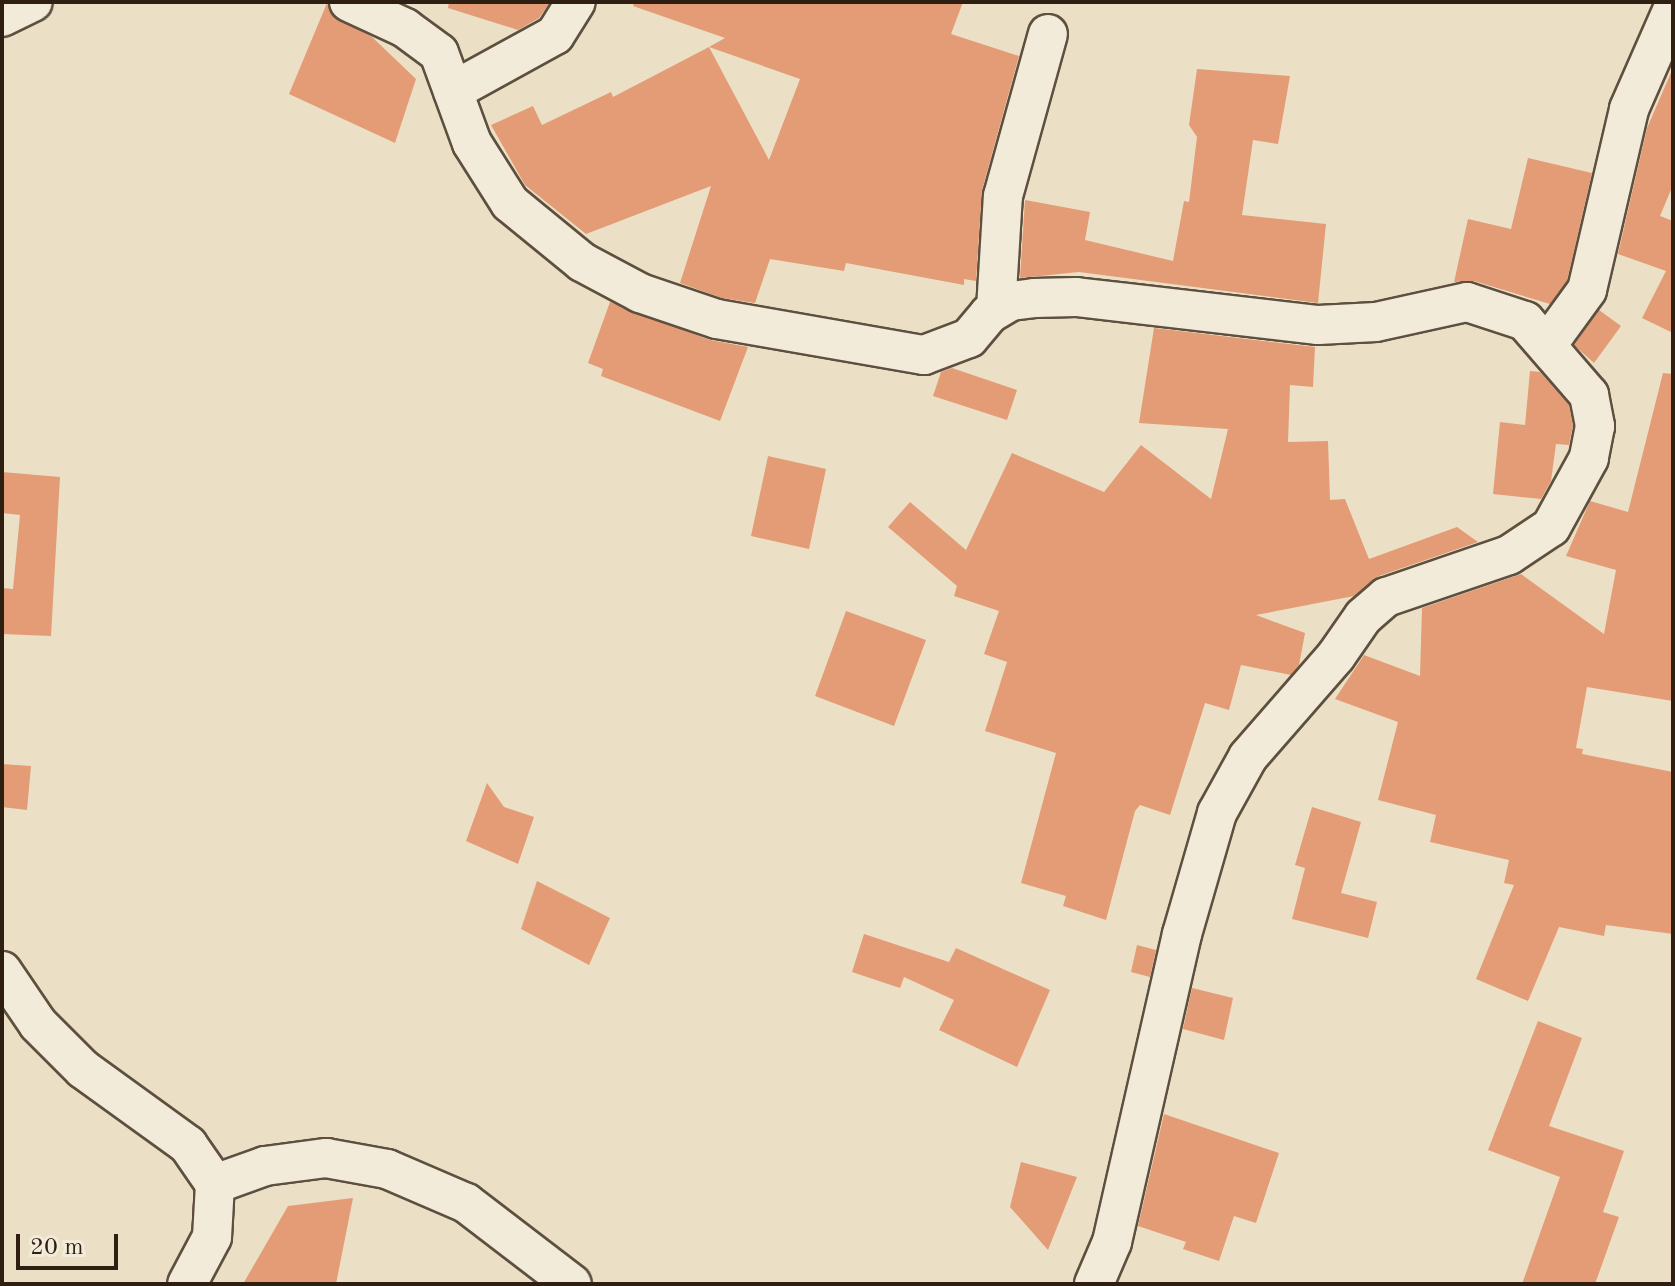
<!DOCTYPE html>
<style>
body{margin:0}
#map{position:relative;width:1675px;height:1286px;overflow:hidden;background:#ebe0c5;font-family:"Old Standard TT",serif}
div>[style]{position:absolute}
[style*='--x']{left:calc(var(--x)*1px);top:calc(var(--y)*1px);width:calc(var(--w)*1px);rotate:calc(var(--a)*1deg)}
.building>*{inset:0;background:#e39c76}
.roads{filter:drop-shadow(2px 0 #5e4f3f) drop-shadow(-2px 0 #5e4f3f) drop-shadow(0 2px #5e4f3f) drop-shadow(0 -2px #5e4f3f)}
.street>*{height:38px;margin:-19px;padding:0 19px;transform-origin:19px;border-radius:19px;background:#f2ebd9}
span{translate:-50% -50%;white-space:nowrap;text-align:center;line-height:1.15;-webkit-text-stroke:6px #f2ebd9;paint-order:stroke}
.frame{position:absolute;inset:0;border:4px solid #2f1f12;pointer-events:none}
.scale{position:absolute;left:16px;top:1234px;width:102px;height:36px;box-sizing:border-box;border:4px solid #2f1f12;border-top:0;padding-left:10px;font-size:24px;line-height:28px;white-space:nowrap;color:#2f1f12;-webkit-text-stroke:6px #f2ebd9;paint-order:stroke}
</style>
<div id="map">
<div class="building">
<i style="clip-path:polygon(449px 2px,550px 2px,539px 18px,518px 30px,448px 8px)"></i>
<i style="clip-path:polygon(634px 2px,963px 2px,951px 34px,1019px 56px,982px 190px,976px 281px,964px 279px,964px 285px,846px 263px,844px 271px,770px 259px,755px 303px,722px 298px,680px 283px,711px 186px,586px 234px,525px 185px,491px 125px,533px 106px,542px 125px,611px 92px,613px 97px,709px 47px,769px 160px,800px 79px,709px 47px,725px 38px,633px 6px)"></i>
<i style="clip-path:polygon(327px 3px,332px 15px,372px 37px,416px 79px,395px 143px,289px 94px)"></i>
<i style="clip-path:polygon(1673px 68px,1673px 185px,1660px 216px,1673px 221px,1673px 333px,1642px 318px,1666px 271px,1618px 254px,1647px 128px)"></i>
<i style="clip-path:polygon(1197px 69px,1290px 76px,1278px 144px,1253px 140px,1242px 215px,1326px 224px,1318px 303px,1079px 272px,1020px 278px,1025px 200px,1090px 212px,1085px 240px,1173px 261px,1184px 201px,1189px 202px,1197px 137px,1189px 125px)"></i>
<i style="clip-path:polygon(1528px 158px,1592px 173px,1567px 281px,1550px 304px,1474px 281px,1454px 282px,1468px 219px,1511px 229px)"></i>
<i style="clip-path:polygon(610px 302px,710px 340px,748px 347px,720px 421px,601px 376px,603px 369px,588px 363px)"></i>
<i style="clip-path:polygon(1599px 310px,1621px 326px,1594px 363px,1574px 345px)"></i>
<i style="clip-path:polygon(1154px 328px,1315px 347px,1313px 387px,1290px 385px,1288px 442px,1328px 441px,1330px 500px,1345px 499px,1369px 559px,1457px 527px,1478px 542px,1379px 576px,1354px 596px,1256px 615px,1305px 633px,1299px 665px,1291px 675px,1241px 665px,1229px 710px,1205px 703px,1170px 815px,1140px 805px,1135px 811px,1106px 920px,1063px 906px,1066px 896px,1021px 883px,1056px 753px,985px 731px,1007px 662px,984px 654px,999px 611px,954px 596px,957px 586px,888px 527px,910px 502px,966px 550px,1012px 453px,1104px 492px,1141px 445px,1211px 499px,1228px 429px,1139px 423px)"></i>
<i style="clip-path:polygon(952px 368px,1017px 390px,1007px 420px,933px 396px,941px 372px)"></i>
<i style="clip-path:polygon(1530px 371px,1540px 372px,1569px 405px,1573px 426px,1569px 445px,1556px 444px,1551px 481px,1541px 499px,1493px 494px,1500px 422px,1525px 425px)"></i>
<i style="clip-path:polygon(1663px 373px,1673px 374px,1673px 701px,1587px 687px,1576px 748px,1583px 749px,1582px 754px,1673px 772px,1673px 934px,1606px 925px,1604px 936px,1559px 927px,1528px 1001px,1476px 979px,1514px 885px,1504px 883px,1509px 860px,1430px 842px,1436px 815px,1378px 800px,1398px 722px,1335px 699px,1364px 655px,1420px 676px,1422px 608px,1521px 574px,1604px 634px,1616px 570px,1566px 556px,1590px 501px,1628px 512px)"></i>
<i style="clip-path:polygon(768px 456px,826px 469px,809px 549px,751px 536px)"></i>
<i style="clip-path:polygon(2px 472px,60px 477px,51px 636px,2px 634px,2px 588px,13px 589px,20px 515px,2px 513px)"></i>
<i style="clip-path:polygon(846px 611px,926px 640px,894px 726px,815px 696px)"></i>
<i style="clip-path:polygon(2px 764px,31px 766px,27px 810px,2px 807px)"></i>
<i style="clip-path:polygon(487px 783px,504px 807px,534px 817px,518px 864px,466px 841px)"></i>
<i style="clip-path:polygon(1312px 807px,1361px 822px,1341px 893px,1377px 902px,1368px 938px,1292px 919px,1305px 868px,1295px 865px)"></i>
<i style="clip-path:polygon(537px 881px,610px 918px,589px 965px,521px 929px)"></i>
<i style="clip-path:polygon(864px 934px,949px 962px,956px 948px,1050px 990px,1017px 1067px,939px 1030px,954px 1000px,904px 977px,900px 988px,852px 972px)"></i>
<i style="clip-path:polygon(1137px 945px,1156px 950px,1150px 977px,1131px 972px)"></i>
<i style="clip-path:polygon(1192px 988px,1233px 998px,1224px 1040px,1183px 1029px)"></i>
<i style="clip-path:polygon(1538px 1021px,1582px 1038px,1549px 1126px,1624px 1151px,1603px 1212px,1619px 1217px,1595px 1284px,1522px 1284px,1560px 1177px,1488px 1150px)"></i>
<i style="clip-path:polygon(1164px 1114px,1279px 1153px,1256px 1223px,1234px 1216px,1219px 1261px,1183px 1249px,1186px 1242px,1138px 1226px)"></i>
<i style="clip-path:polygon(1021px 1162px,1077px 1177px,1048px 1250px,1010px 1207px)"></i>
<i style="clip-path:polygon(353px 1198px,336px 1284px,243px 1284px,288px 1206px)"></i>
</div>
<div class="roads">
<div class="street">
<i style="--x:349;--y:2;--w:62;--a:24.9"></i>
<i style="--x:405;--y:28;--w:42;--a:36.3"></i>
<i style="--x:439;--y:53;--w:96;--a:69.9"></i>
<i style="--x:472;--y:143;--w:71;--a:57.7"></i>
<i style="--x:510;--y:203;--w:93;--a:39.3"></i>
<i style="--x:582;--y:262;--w:66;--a:28.1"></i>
<i style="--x:640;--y:293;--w:81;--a:18.7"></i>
<i style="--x:717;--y:319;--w:210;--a:9.9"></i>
<i style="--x:924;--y:355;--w:48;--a:-20.7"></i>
<i style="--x:969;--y:338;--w:31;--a:-50"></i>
<i style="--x:989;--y:314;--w:26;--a:-31"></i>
<i style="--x:1011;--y:301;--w:23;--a:-7"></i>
<i style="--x:1034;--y:298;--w:42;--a:-1.4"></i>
<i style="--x:1076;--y:297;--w:244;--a:6.6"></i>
<i style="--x:1318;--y:325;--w:58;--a:-3"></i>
<i style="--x:1376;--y:322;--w:93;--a:-12.4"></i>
<i style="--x:1467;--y:302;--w:61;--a:18.1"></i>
<i style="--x:1525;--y:321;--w:98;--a:49.1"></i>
<i style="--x:1589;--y:395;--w:32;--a:79"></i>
<i style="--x:1595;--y:426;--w:33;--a:101"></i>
<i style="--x:1589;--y:458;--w:79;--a:118.8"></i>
<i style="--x:1551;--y:527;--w:50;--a:146.3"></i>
<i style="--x:1509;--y:555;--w:130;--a:161.1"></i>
<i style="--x:1386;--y:597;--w:30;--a:139"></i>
<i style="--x:1363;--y:617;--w:47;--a:124.7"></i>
<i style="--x:1336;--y:656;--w:134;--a:131.1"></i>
<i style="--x:1248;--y:757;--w:64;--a:119"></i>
<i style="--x:1217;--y:813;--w:126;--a:106.1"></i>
<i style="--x:1182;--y:934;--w:316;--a:102.8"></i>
<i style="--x:1112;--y:1242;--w:46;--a:113.2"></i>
<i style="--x:2;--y:17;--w:34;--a:-26"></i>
<i style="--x:453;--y:91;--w:116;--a:-28.8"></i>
<i style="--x:555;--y:35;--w:39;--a:-58"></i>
<i style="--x:996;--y:309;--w:113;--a:-86.5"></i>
<i style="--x:1003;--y:196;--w:168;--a:-74.5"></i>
<i style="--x:1547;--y:345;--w:68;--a:-54"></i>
<i style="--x:1587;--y:290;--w:186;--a:-76.9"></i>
<i style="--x:1629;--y:109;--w:109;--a:-66.3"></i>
<i style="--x:2;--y:971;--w:64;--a:55.8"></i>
<i style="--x:38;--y:1024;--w:64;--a:45"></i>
<i style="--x:83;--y:1069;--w:130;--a:35.9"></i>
<i style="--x:188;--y:1145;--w:47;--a:55.3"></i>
<i style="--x:215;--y:1184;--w:53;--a:93.2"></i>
<i style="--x:212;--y:1237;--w:53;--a:118"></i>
<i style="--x:215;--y:1184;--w:53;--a:-19.8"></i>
<i style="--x:265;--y:1166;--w:62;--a:-7.5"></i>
<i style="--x:326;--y:1158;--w:62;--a:10.2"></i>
<i style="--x:387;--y:1169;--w:86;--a:23.3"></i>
<i style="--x:466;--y:1203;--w:133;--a:37.4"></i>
</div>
</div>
<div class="frame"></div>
<div class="scale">20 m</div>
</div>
